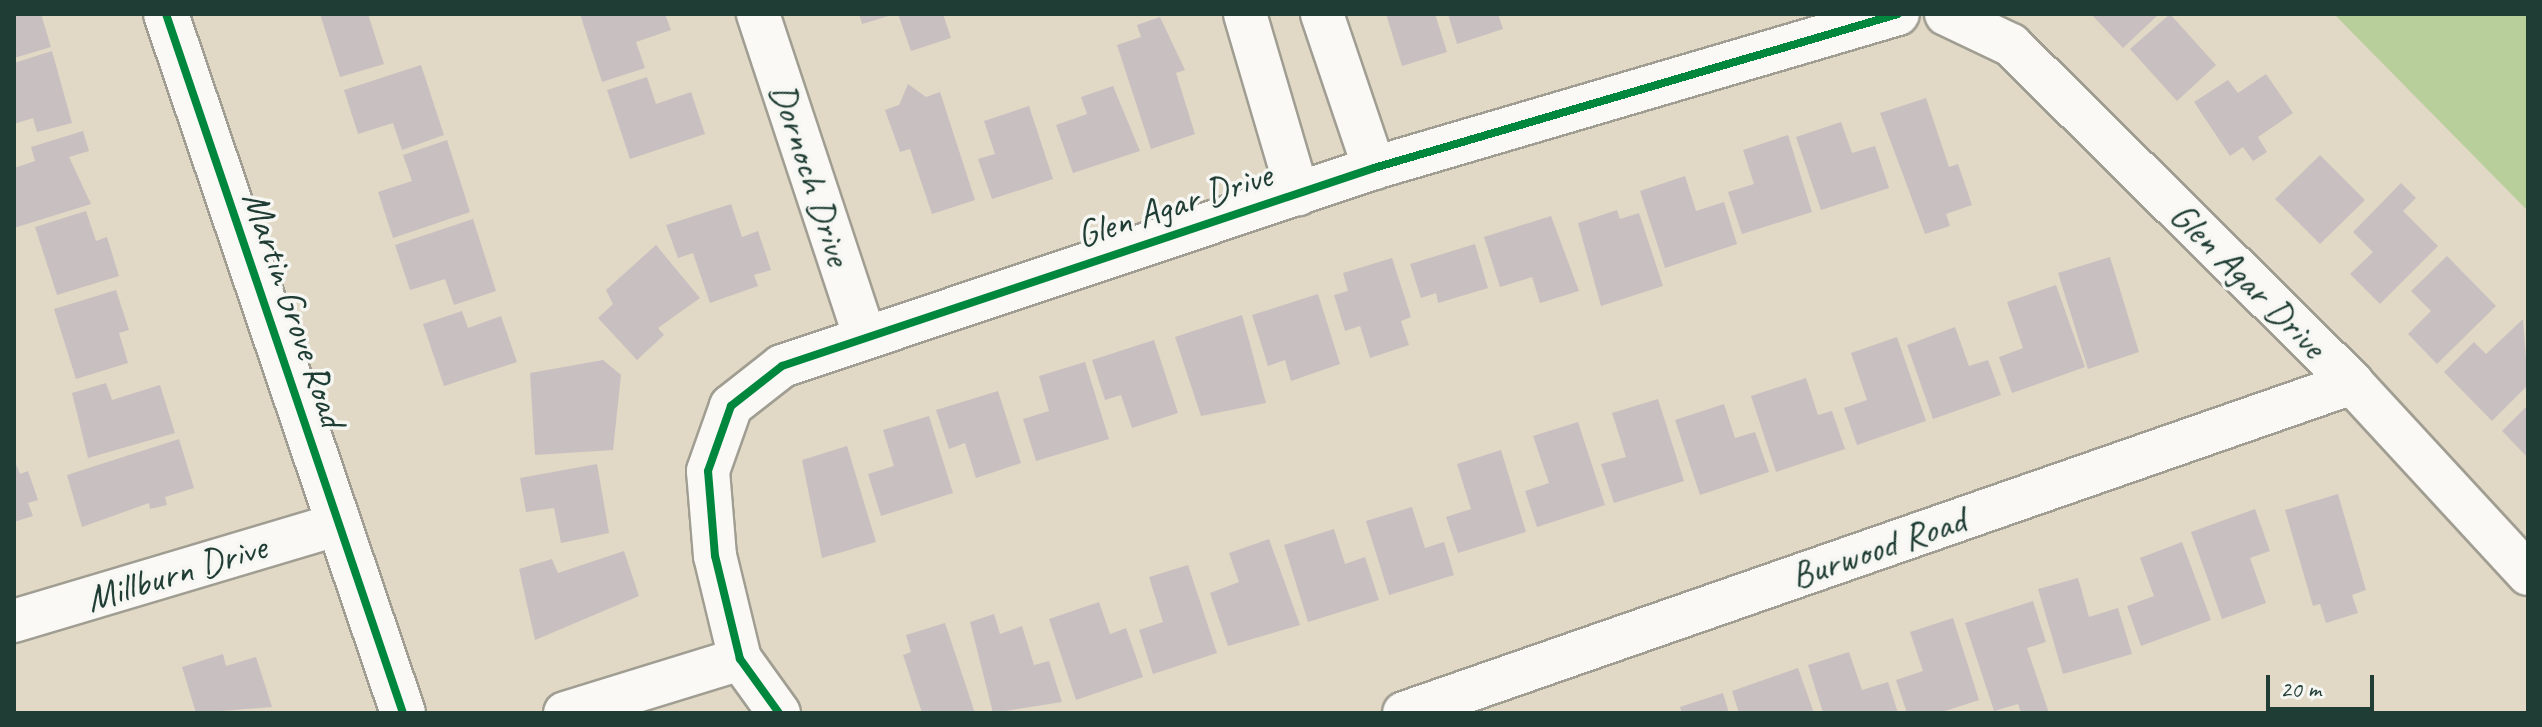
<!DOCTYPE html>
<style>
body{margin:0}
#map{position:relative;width:2542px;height:727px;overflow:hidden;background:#e1d8c5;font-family:Caveat,sans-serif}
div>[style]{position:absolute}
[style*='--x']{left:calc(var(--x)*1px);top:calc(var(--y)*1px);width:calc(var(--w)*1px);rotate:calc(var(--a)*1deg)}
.green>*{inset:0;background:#b8cf9b}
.building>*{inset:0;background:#c8c0c0}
.roads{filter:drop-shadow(2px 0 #a09e92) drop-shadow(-2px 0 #a09e92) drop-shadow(0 2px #a09e92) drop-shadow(0 -2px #a09e92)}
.minor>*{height:42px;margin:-21px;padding:0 21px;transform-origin:21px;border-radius:21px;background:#faf9f6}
.secondary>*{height:44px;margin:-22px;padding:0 22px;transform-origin:22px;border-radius:22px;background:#faf9f6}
.cycleway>*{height:8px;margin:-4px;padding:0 4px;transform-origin:4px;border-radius:4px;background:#00873e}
span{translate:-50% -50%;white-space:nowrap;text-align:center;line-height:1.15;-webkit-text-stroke:7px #f6f6f2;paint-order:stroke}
.street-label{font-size:38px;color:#1f3d34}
.frame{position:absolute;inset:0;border:16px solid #1f3d34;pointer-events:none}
.scale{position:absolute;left:2266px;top:675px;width:108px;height:36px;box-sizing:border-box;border:4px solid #1f3d34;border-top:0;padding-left:10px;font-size:24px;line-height:28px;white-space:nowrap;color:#1f3d34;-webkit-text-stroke:6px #f6f6f2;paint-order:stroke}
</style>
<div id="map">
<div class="green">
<i style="clip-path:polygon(2334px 14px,2528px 14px,2528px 211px)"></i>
</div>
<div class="building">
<i style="clip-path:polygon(14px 14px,41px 14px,51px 47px,14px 58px)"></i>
<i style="clip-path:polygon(320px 14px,368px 14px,384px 64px,340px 77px)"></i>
<i style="clip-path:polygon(580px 14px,665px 14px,671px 30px,636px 42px,645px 68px,602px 82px)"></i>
<i style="clip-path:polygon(859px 14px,892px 14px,892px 15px,862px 24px)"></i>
<i style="clip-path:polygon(898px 14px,943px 14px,951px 38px,911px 51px)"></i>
<i style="clip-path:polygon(1386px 14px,1435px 14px,1447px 52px,1402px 66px)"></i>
<i style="clip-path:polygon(1448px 14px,1498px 14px,1503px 29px,1457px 44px)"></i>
<i style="clip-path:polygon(2091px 14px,2159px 14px,2123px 48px)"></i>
<i style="clip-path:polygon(2170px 14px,2216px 65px,2177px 101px,2130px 49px)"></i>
<i style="clip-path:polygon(1160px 17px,1185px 70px,1176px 73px,1195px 134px,1151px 149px,1117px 45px,1141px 37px,1137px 25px)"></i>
<i style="clip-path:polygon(52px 51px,72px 123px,37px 132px,33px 118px,14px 124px,14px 63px)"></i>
<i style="clip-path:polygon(421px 65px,444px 135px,402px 150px,393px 123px,358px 134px,344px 90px)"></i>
<i style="clip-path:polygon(2266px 74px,2293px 113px,2258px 137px,2267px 152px,2253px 161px,2243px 147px,2230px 156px,2194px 102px,2228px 80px,2238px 93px)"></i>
<i style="clip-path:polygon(647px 77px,656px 104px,691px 92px,705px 134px,630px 159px,607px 90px)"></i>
<i style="clip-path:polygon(908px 84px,926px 97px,940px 92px,975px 200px,932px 214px,910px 149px,900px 152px,885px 110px,899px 105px)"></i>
<i style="clip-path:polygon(1113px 86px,1140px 151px,1073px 173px,1056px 125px,1087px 114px,1081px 97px)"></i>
<i style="clip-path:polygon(1926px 98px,1949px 167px,1958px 164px,1972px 205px,1946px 214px,1950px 226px,1925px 234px,1880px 113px)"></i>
<i style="clip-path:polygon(1029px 106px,1053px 179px,992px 199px,978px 159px,995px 154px,984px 121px)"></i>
<i style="clip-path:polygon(1841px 122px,1852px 153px,1875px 146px,1889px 188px,1821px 210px,1796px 137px)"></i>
<i style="clip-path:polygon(83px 131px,89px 151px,69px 157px,91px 204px,14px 228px,14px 168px,35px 161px,31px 147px)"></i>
<i style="clip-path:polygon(1788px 135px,1812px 212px,1742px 234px,1728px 192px,1754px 184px,1743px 150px)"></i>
<i style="clip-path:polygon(447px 140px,470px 212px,393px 238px,378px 192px,412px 181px,403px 155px)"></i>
<i style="clip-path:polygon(2320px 155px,2365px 200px,2320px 244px,2275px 199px)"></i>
<i style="clip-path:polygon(1685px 176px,1696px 211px,1724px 202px,1737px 244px,1665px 268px,1640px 191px)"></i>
<i style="clip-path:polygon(2401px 183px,2416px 198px,2403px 211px,2438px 246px,2380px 304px,2350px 274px,2373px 252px,2353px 232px)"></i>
<i style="clip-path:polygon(731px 204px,742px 237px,758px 231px,771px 270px,754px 275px,758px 286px,710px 303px,693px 253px,678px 258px,666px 225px)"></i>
<i style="clip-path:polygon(1617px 210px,1620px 219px,1639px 213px,1663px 286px,1601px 306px,1578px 223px)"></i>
<i style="clip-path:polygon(86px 211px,96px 241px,107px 237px,119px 276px,57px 295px,35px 227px)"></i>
<i style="clip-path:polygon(1551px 216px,1579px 291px,1540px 303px,1532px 277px,1500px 287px,1484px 237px)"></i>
<i style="clip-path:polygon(473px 219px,496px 291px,454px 305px,445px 279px,410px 290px,395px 245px)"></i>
<i style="clip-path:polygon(1475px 244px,1488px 288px,1438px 303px,1436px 293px,1421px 298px,1410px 264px)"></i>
<i style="clip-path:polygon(656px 245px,700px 298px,658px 328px,664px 335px,637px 360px,598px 318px,613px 304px,606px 290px)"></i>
<i style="clip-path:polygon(2447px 256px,2496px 306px,2437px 364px,2408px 334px,2431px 311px,2411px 291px)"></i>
<i style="clip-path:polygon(2110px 257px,2139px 352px,2088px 369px,2058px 273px)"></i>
<i style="clip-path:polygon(1392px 258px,1411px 317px,1401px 321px,1409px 345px,1370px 358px,1360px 326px,1345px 331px,1334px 295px,1348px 291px,1343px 273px)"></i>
<i style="clip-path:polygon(2056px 285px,2085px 367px,2012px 393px,1999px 357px,2023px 348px,2007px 302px)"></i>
<i style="clip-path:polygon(116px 290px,129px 330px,119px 333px,128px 363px,76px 379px,54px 309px)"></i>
<i style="clip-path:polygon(1318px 294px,1340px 364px,1291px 381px,1285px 360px,1268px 366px,1252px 315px)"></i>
<i style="clip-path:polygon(462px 311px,468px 328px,501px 316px,517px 362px,444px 386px,423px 324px)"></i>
<i style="clip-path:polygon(1242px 315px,1266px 403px,1201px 416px,1175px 337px)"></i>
<i style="clip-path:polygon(2523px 319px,2528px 385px,2492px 421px,2444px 372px,2474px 342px,2486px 354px)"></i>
<i style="clip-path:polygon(1955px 327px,1969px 366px,1988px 360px,2001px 395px,1933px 419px,1907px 345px)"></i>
<i style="clip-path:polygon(1897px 337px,1926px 421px,1857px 445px,1844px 408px,1867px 400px,1851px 353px)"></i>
<i style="clip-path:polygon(1154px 340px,1178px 413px,1132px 428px,1121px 395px,1105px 400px,1092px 360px)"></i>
<i style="clip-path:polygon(603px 360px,621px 375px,613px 450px,535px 455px,530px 373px)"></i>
<i style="clip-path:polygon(1085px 362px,1109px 439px,1036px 461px,1023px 419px,1049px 411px,1039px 376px)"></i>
<i style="clip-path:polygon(1806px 378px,1818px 415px,1832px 411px,1845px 449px,1776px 472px,1751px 396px)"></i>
<i style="clip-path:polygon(106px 383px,112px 400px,160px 385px,175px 433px,88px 458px,72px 393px)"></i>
<i style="clip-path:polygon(998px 391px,1021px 463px,976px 478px,965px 443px,949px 449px,936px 410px)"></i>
<i style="clip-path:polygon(1658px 399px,1684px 481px,1614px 503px,1601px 464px,1626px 457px,1612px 413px)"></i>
<i style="clip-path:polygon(1724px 404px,1735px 438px,1755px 432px,1769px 472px,1700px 495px,1675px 420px)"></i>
<i style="clip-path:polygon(2528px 405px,2528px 458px,2502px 431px)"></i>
<i style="clip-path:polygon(929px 416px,953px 493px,881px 516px,868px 474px,894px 466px,883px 430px)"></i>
<i style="clip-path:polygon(1578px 422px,1605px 505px,1537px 527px,1525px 491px,1549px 483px,1533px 436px)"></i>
<i style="clip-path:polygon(179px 439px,194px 488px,165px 497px,167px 505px,150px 509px,149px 503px,82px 527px,67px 475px)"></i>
<i style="clip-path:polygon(847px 446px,876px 542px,822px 558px,802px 460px)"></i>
<i style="clip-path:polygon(1501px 450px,1526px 532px,1458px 553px,1446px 517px,1471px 509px,1457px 464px)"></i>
<i style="clip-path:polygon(14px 459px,20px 474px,28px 471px,38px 500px,28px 503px,33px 516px,14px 522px)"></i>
<i style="clip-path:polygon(597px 464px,609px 533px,561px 543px,554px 508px,526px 512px,520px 478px)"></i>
<i style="clip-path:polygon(2338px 494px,2366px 590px,2352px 595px,2358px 613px,2326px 623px,2320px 604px,2313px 606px,2285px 510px)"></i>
<i style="clip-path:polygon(1412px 507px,1425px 548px,1444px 542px,1454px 575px,1389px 595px,1366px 521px)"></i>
<i style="clip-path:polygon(2255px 509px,2270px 551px,2250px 558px,2266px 603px,2222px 619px,2191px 532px)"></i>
<i style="clip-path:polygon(1334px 529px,1345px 564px,1365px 557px,1379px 600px,1308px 622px,1284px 545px)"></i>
<i style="clip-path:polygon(1269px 539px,1300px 625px,1228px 646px,1210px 593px,1239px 582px,1229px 553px)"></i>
<i style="clip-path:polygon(2182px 542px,2211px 620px,2141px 646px,2127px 606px,2154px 596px,2140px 558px)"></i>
<i style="clip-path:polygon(624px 551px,639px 596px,535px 640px,519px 569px,552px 559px,558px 573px)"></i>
<i style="clip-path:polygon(1188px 565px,1217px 653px,1153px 674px,1139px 630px,1163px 622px,1149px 577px)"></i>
<i style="clip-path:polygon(2078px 578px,2089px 617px,2118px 608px,2132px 654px,2063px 674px,2038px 589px)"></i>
<i style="clip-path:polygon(2033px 601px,2046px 642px,2027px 648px,2049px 713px,2021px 713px,2018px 704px,1994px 711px,1965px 623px)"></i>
<i style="clip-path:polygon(1099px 602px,1110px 634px,1126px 628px,1143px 677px,1076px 700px,1049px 619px)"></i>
<i style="clip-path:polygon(994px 614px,1000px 634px,1022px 626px,1034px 665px,1049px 661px,1062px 702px,993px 713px,970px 622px)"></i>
<i style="clip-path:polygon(1953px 618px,1979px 700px,1939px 713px,1907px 713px,1896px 680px,1923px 671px,1910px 632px)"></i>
<i style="clip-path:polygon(945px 623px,975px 713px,922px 713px,903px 655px,911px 652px,906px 635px)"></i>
<i style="clip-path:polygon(1849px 652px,1862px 690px,1888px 682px,1898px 713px,1823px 713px,1808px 665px)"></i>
<i style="clip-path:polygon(223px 654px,226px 666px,256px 657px,272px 707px,196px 713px,182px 667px)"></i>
<i style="clip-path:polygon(1798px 668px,1814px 713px,1739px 713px,1732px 691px)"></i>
<i style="clip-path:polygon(1723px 693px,1729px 713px,1682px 713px,1680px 707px)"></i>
</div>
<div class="roads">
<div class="minor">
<i style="--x:758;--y:14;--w:337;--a:71.7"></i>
<i style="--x:1245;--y:14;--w:188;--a:73.6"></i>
<i style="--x:1322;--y:14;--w:163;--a:71.3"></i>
<i style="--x:1946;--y:14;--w:72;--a:25.5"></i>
<i style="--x:2011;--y:45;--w:480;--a:44.7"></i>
<i style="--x:2352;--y:383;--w:260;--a:47.3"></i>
<i style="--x:14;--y:621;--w:337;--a:-16.6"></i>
<i style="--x:565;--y:713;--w:183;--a:-17.1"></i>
<i style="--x:779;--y:713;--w:67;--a:-125.8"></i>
<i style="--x:740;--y:659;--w:106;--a:-103.6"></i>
<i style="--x:715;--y:556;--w:85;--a:-94.7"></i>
<i style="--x:708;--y:471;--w:69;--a:-70.5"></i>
<i style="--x:731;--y:406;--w:65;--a:-38.1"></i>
<i style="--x:782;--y:366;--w:624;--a:-18.49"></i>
<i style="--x:1374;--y:168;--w:546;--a:-16.38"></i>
<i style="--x:1404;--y:713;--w:1004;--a:-19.19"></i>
</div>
<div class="secondary">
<i style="--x:166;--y:14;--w:738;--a:71.27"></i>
</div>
</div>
<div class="cycleway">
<i style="--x:166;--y:14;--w:738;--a:71.27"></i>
<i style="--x:779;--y:713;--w:67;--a:-125.8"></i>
<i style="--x:740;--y:659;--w:106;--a:-103.6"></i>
<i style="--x:715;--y:556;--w:85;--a:-94.7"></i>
<i style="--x:708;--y:471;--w:69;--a:-70.5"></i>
<i style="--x:731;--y:406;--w:65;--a:-38.1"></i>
<i style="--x:782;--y:366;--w:624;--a:-18.49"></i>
<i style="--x:1374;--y:168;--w:546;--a:-16.38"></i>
</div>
<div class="street-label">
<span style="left:811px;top:174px;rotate:72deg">Dornoch Drive</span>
<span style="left:1174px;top:205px;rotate:-18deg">Glen Agar Drive</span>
<span style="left:2248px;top:280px;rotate:45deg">Glen Agar Drive</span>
<span style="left:294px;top:309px;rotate:71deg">Martin Grove Road</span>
<span style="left:1878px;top:548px;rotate:-19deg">Burwood Road</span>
<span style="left:176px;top:573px;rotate:-17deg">Millburn Drive</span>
</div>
<div class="frame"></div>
<div class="scale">20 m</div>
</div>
